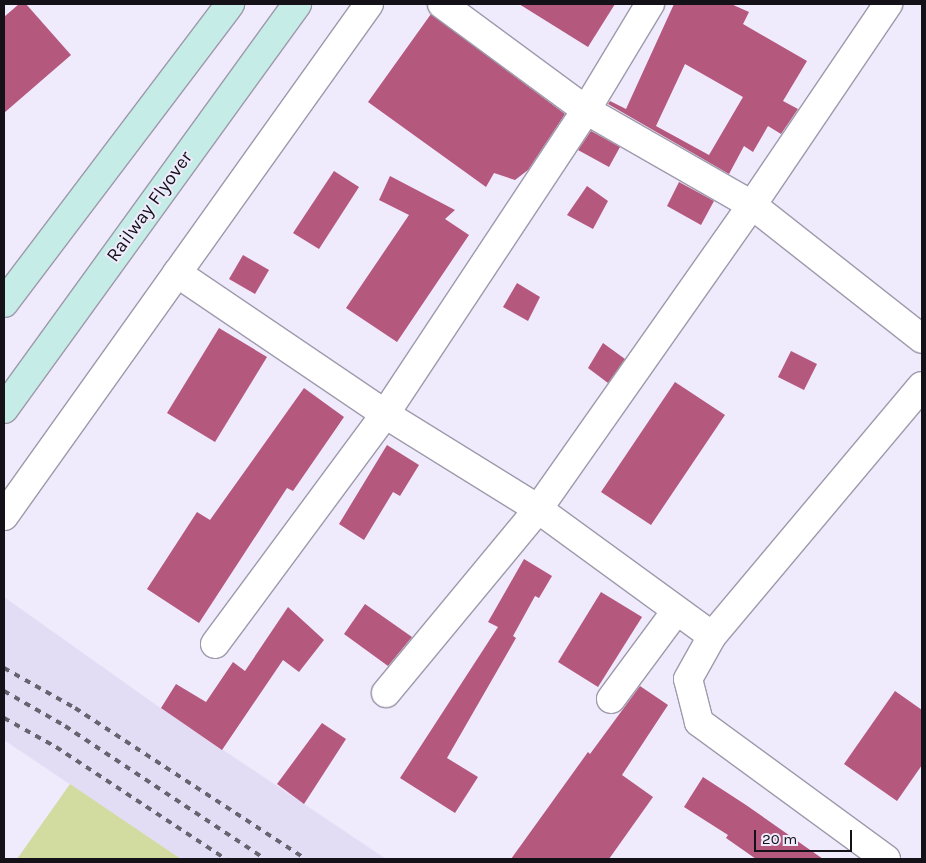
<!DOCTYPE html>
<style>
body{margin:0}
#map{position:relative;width:926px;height:863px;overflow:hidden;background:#efeafc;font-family:Karla,sans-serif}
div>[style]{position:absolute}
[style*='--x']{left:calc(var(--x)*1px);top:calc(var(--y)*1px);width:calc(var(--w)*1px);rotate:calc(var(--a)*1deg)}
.built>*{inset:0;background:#e3dcf5}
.green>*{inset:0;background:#d2dca0}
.building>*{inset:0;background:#b4587e}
.roads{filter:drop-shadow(1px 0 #9e9aab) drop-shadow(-1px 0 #9e9aab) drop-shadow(0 1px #9e9aab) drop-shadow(0 -1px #9e9aab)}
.minor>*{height:28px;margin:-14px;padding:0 14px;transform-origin:14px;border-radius:14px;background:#fff}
.secondary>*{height:28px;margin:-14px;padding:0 14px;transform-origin:14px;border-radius:14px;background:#c5ece6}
.rail>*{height:4px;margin-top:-2px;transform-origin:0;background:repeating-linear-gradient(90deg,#67646f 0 6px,transparent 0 12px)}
span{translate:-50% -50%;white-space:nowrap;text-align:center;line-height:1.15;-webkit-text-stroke:4px #efeafc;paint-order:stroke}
.street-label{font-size:19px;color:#141218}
.frame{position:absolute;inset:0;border:5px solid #141218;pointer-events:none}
.scale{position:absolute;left:754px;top:830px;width:98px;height:22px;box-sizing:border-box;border:2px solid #141218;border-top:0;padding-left:6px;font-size:15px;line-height:18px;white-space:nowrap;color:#141218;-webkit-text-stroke:4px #efeafc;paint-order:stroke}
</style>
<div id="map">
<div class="built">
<i style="clip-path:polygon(4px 597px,159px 707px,386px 859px,181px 859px,4px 740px)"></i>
</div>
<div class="green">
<i style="clip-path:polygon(70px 784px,181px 859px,17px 859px)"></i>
</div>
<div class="building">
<i style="clip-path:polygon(19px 4px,26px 4px,71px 55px,4px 113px,4px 17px)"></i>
<i style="clip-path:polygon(519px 4px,615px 4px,588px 47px)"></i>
<i style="clip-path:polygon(evenodd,674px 4px,731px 4px,749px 12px,743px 24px,807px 61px,783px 101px,798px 109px,781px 134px,768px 126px,753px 152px,744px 146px,729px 174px,608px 104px,610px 101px,626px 109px,674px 4px,685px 64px,743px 97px,709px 155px,656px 126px,685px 64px)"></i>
<i style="clip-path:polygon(431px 14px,565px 114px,528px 170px,515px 180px,494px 173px,486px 187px,368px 102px)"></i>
<i style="clip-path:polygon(591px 131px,620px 147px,609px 167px,578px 150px)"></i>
<i style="clip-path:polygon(334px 171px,359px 187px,319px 249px,293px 233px)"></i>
<i style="clip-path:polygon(390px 176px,455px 210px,445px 219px,469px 235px,397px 342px,346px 308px,409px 215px,379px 200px)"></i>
<i style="clip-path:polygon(679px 182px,714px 201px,701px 225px,667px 206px)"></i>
<i style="clip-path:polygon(587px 186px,608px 201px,593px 229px,567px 215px)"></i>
<i style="clip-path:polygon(243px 255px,269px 270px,255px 294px,229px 279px)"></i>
<i style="clip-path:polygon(517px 283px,540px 297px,528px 321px,503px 307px)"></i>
<i style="clip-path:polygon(219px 328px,267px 357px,215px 442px,167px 413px)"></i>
<i style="clip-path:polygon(603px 343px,625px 359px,608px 383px,588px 368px)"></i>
<i style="clip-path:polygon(791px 351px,817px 364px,804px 390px,778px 377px)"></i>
<i style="clip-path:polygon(675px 382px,725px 415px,651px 525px,601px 492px)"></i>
<i style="clip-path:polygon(304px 388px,344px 417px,293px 491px,287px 488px,199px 623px,147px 589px,197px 512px,210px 520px)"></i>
<i style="clip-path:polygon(387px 445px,419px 465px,400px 496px,393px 492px,364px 540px,339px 524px)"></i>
<i style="clip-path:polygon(524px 559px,552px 576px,539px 598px,535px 596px,513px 636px,516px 638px,447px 758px,478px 777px,455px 813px,400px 778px,498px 627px,488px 622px)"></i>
<i style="clip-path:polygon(601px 592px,642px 617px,598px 687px,558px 662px)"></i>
<i style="clip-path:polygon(365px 604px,412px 637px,388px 666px,344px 634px)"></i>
<i style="clip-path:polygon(288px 607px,324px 640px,299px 672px,283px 660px,222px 750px,161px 708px,176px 684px,206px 702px,233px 662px,245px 671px)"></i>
<i style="clip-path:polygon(640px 686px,668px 705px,622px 775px,653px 797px,609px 859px,511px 859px,588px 752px,590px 754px)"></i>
<i style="clip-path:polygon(895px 691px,922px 710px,922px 765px,897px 801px,844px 764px)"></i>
<i style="clip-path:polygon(322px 723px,346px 739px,304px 804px,277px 784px)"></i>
<i style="clip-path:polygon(703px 777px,746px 805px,823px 859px,756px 859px,726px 838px,728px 835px,684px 807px)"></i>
</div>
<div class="roads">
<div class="minor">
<i style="--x:442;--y:4;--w:179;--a:36.4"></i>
<i style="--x:586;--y:110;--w:191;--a:29.8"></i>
<i style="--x:752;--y:205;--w:216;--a:38.2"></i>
<i style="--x:177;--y:273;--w:251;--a:34.1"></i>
<i style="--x:385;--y:414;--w:180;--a:31.8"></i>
<i style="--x:538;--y:509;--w:215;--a:36.1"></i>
<i style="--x:4;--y:516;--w:629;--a:-54.52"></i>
<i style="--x:215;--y:644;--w:286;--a:-53.5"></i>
<i style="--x:385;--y:414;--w:364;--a:-56.5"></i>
<i style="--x:586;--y:110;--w:124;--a:-58.9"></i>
<i style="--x:386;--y:693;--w:239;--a:-50.4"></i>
<i style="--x:538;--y:509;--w:372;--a:-54.9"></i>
<i style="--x:752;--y:205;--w:243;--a:-55.9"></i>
<i style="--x:611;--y:699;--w:109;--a:-53.5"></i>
<i style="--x:886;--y:859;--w:232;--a:-143.8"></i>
<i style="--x:699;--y:722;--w:44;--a:-104.3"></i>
<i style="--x:688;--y:679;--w:49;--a:-60.8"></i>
<i style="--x:712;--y:636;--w:326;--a:-50"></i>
</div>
<div class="secondary">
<i style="--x:4;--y:303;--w:375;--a:-52.9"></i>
<i style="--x:4;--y:409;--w:500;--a:-54.1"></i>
</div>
</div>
<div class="rail">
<i style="--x:4;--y:668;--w:81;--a:29.4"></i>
<i style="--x:75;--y:708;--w:276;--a:33.2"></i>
<i style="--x:4;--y:691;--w:70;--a:29.8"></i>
<i style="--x:65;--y:726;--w:240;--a:33.6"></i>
<i style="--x:4;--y:718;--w:60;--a:29.1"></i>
<i style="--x:56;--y:747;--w:204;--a:33.4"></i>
</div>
<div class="street-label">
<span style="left:150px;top:207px;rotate:-54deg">Railway Flyover</span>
</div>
<div class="frame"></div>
<div class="scale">20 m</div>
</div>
